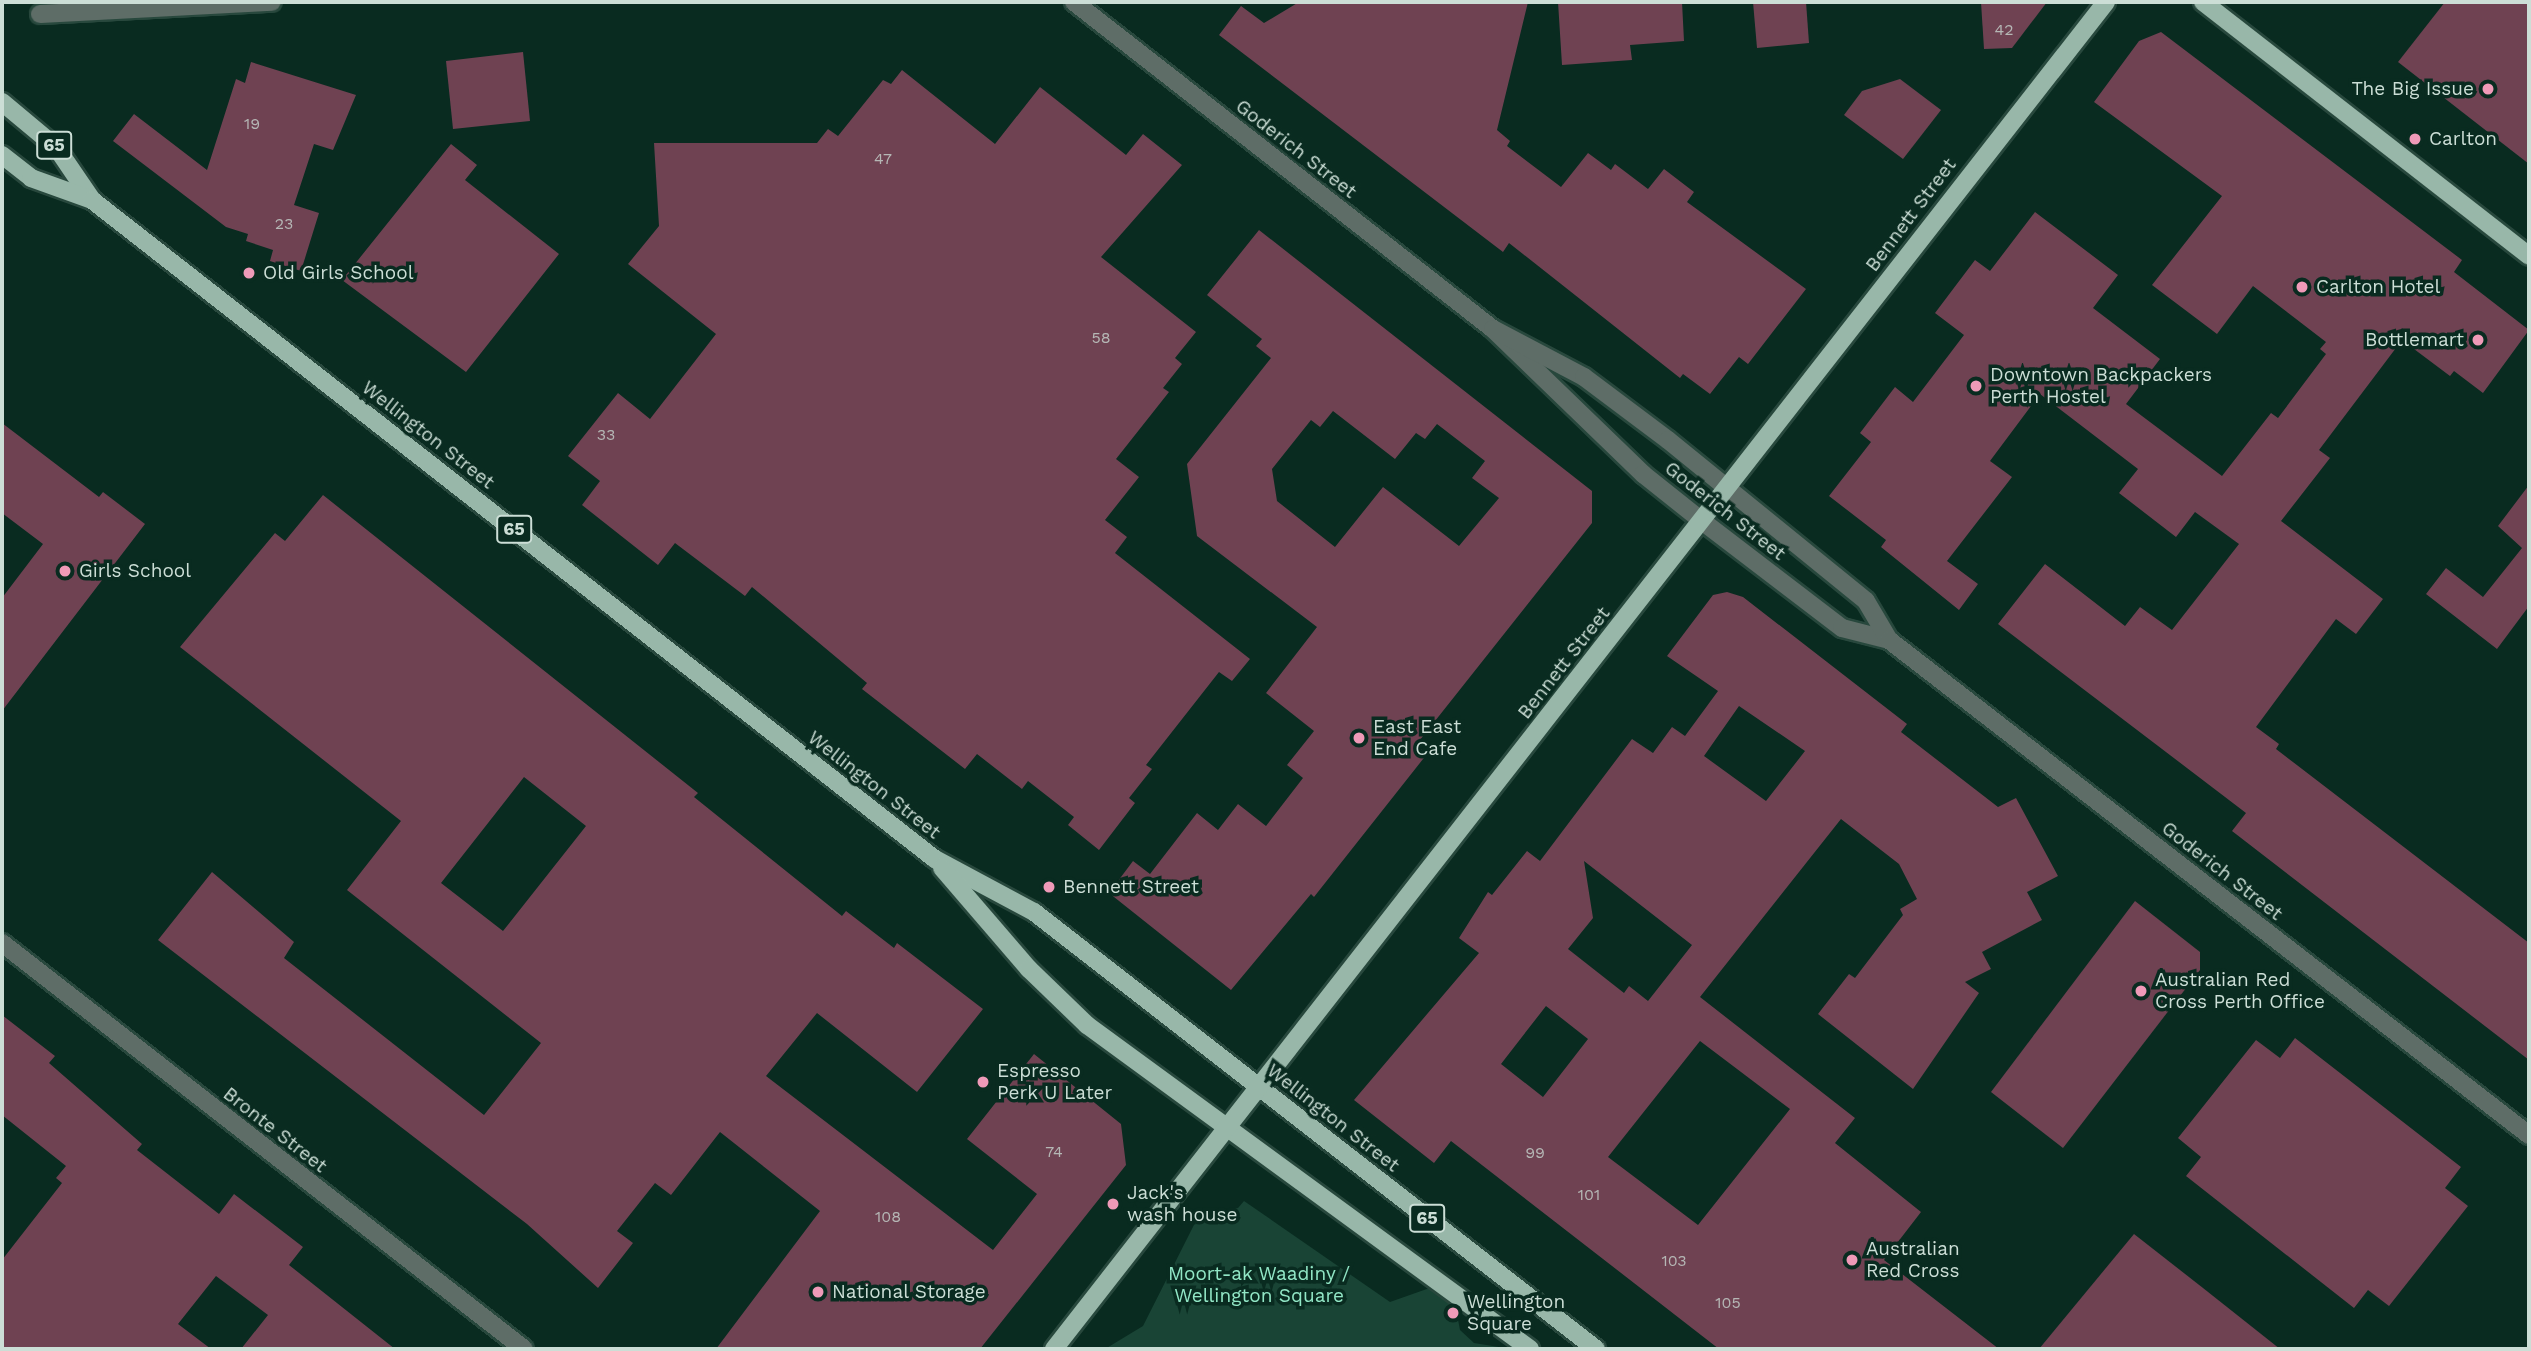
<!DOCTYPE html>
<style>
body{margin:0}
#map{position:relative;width:2531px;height:1351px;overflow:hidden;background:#092b20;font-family:"Work Sans",sans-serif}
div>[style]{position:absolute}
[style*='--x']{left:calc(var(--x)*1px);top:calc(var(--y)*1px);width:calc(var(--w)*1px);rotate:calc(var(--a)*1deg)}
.green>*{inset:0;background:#194435}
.building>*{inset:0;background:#6f4252}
.roads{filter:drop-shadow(2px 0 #28483d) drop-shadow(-2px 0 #28483d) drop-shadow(0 2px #28483d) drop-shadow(0 -2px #28483d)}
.minor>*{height:18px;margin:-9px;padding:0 9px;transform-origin:9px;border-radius:9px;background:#5e6d67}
.major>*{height:18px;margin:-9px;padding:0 9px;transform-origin:9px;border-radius:9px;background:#98b7a9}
.dots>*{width:19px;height:19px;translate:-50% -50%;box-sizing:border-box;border:4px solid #092b20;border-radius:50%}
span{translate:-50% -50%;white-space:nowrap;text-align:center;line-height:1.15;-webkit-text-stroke:7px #092b20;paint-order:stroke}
.number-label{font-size:16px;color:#b5b7b5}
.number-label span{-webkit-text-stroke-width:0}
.shield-label span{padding:2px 5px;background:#092b20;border:2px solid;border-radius:5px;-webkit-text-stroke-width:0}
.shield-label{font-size:18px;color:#ccded6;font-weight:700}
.poi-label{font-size:19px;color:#ccded6}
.right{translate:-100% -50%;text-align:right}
.left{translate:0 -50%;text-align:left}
.street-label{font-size:19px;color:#ccded6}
.park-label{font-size:19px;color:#92e7c6}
.frame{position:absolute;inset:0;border:4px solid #ccded6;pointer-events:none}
</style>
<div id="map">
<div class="green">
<i style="clip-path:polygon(1244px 1201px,1390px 1302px,1441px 1284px,1455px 1304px,1460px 1330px,1474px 1343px,1511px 1349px,1105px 1349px,1143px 1326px,1199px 1215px,1238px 1208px)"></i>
</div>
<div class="building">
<i style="clip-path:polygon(1299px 2px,1528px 2px,1497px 130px,1510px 141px,1507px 146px,1561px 187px,1588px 153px,1611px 170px,1615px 164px,1648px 189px,1664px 169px,1694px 192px,1687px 202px,1806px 289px,1748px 364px,1739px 357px,1710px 394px,1683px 374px,1680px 378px,1509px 243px,1503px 252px,1219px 35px,1241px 6px,1264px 23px)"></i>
<i style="clip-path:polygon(1558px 2px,1682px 2px,1684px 41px,1630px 45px,1632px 60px,1562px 65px)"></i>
<i style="clip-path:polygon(1753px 2px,1806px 2px,1809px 43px,1757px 48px)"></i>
<i style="clip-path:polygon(1981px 2px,2047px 2px,2012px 48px,1984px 49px)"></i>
<i style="clip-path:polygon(2445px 2px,2529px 2px,2529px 164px,2398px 62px)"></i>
<i style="clip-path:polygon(2161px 32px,2462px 260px,2454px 272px,2529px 330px,2483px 393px,2454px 371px,2450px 376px,2402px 340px,2319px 450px,2330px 458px,2281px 521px,2383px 599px,2356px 634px,2336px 619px,2256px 727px,2279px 744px,2276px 749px,2529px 943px,2529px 1060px,2232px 831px,2246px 813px,1998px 624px,2045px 564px,2125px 626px,2140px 607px,2172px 630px,2239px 544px,2195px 512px,2176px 537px,2119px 493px,2138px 469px,2040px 394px,1990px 461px,2012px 477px,1947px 561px,1978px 584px,1959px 610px,1881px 547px,1886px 540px,1829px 496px,1871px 442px,1860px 433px,1895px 387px,1913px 402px,1964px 335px,1935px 313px,1975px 260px,1990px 271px,2035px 212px,2118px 275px,2093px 308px,2160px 359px,2126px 404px,2222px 476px,2271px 413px,2278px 418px,2326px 354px,2320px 349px,2326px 342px,2253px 286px,2217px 334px,2152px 285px,2222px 196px,2094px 102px,2139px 41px)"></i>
<i style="clip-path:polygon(523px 52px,530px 121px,453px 129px,446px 61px)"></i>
<i style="clip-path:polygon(251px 62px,356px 95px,333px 150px,314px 144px,294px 205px,319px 213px,301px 271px,270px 261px,273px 250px,246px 241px,248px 234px,226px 227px,113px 141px,134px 114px,207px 170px,236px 79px,245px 83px)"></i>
<i style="clip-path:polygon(902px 70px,995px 144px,1040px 87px,1126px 155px,1143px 134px,1182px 165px,1101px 257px,1196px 332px,1175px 358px,1182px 364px,1163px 388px,1169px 392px,1116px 459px,1139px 477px,1105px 520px,1127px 537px,1115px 553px,1250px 659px,1232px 681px,1219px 672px,1146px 765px,1152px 769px,1129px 798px,1135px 803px,1099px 850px,1068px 825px,1074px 817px,1028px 781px,1022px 789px,977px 754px,965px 769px,862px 689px,867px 683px,752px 587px,745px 596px,675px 543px,658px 565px,582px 505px,600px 481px,568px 456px,618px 393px,650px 419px,716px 334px,628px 264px,659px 226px,654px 143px,817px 143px,828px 129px,838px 136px,883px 80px,891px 84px)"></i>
<i style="clip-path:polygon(1900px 79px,1941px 110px,1903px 159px,1844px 115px,1862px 91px)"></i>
<i style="clip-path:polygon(451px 144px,477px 165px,465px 180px,559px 254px,466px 372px,342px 280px)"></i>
<i style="clip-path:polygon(evenodd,1259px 230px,1592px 491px,1592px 523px,1416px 745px,1427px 754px,1314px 897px,1311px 894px,1231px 990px,1109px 893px,1133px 861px,1150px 874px,1197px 813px,1218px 830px,1238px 804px,1266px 826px,1303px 778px,1287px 765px,1314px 731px,1266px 693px,1317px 627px,1197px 536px,1187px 464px,1271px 358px,1256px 346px,1262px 339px,1207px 295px,1259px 230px,1333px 411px,1395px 459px,1416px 433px,1425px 439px,1437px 424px,1485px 461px,1472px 478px,1499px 498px,1459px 546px,1383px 487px,1335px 547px,1277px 501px,1272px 469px,1311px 420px,1320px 427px,1333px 411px)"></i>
<i style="clip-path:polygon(2px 423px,99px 497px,103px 492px,145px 524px,2px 711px,2px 598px,43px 544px,2px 513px)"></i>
<i style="clip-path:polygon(2529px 485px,2529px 606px,2497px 649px,2426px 594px,2446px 568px,2483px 597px,2522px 548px,2498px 526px)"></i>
<i style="clip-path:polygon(evenodd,323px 495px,698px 793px,694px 797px,842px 916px,846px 911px,894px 948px,897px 943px,983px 1009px,917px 1092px,817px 1013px,766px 1076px,993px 1250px,1037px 1194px,967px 1139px,1034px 1054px,1121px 1124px,1126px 1165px,980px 1349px,716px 1349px,820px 1211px,720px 1132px,671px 1195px,655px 1183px,617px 1231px,633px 1243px,598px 1288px,527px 1224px,158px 940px,212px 872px,294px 942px,284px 958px,484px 1115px,541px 1043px,347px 890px,401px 821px,180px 647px,275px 533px,285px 541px,323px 495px,524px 777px,586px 826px,503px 931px,441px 883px,524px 777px)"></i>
<i style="clip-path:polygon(evenodd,1727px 592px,1743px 597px,1907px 724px,1901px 732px,1998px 807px,2016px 798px,2058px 876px,2027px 892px,2042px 920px,1982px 952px,1991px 969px,1965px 982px,1979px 993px,1913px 1089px,1818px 1014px,1849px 974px,1855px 978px,1903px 915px,1900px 909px,1917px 899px,1899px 864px,1841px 819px,1700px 997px,1855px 1118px,1835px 1143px,1921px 1212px,1884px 1260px,1999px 1349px,1719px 1349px,1451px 1141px,1434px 1163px,1354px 1100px,1479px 953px,1459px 938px,1488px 892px,1492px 895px,1527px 851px,1540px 861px,1632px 739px,1653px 753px,1672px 727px,1685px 736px,1718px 691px,1667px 656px,1713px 595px,1727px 592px,1739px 706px,1805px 751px,1766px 801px,1704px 756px,1739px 706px,1727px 592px,1584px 861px,1692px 945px,1648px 1001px,1629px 986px,1624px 993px,1568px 949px,1593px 918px,1584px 861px,1727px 592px,1546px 1006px,1588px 1039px,1543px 1097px,1501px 1064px,1546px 1006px,1727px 592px,1700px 1041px,1790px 1109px,1698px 1225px,1608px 1157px,1700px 1041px)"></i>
<i style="clip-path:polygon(2135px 901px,2200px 952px,2200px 970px,2063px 1148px,1991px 1092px)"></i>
<i style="clip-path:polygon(2px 1015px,55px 1056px,49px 1063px,142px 1144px,137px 1150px,219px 1214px,234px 1194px,303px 1247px,289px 1265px,395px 1349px,241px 1349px,268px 1315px,216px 1276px,178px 1324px,211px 1349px,2px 1349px,2px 1260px,62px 1183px,56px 1178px,66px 1166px,2px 1115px)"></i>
<i style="clip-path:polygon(2295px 1038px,2461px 1167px,2445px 1188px,2468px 1206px,2389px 1306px,2368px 1290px,2354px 1308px,2186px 1176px,2201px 1157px,2178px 1138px,2256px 1040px,2280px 1058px)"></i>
<i style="clip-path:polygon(2134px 1234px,2203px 1288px,2280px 1349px,2039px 1349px)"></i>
</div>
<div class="roads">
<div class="minor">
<i style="--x:1074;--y:2;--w:531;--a:37.97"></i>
<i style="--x:1493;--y:329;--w:209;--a:44"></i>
<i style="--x:1643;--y:474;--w:75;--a:38.5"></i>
<i style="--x:1702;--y:521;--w:176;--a:37.4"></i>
<i style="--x:1842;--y:628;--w:49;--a:14.3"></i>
<i style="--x:40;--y:14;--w:232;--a:-3"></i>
<i style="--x:1493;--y:329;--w:103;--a:27.8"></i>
<i style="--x:1584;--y:377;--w:105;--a:36.9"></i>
<i style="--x:1668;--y:440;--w:255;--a:39.1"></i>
<i style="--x:1866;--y:601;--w:45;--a:59.5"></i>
<i style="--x:1889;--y:640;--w:809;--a:37.72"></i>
<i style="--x:2;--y:943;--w:661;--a:37.87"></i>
</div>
<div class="major">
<i style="--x:2203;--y:2;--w:413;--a:37.9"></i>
<i style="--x:2;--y:102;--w:70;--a:39.8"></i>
<i style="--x:56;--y:147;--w:64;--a:55.8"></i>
<i style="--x:2;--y:155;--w:37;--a:38"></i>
<i style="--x:31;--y:178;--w:65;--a:19.8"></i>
<i style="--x:92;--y:200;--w:1070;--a:38.02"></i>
<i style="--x:935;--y:859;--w:112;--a:28.2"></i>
<i style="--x:1034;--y:912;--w:712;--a:37.87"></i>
<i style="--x:942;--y:868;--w:133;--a:49.3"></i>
<i style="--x:1029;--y:969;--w:81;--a:44"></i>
<i style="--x:1087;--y:1025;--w:549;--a:36.18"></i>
<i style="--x:1054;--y:1349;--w:1709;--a:-52.01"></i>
</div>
</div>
<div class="dots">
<i style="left:2488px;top:89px;background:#ef9ab8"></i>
<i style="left:2415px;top:139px;background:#ef9ab8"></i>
<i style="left:249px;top:273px;background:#ef9ab8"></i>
<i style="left:2302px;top:287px;background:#ef9ab8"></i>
<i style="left:2478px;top:340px;background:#ef9ab8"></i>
<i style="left:1976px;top:386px;background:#ef9ab8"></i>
<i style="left:65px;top:571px;background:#ef9ab8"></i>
<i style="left:1359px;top:738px;background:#ef9ab8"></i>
<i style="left:1049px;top:887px;background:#ef9ab8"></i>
<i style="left:2141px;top:991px;background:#ef9ab8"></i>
<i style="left:983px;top:1082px;background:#ef9ab8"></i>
<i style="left:1113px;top:1204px;background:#ef9ab8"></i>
<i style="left:1852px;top:1260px;background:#ef9ab8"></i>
<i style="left:818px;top:1292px;background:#ef9ab8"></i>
<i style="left:1453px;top:1313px;background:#ef9ab8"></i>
</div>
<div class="number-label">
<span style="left:2004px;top:30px">42</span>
<span style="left:252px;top:124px">19</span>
<span style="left:883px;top:159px">47</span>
<span style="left:284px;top:224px">23</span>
<span style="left:1101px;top:338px">58</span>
<span style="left:606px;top:435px">33</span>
<span style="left:1054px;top:1152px">74</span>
<span style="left:1535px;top:1153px">99</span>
<span style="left:1589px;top:1195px">101</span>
<span style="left:888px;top:1217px">108</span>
<span style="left:1674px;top:1261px">103</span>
<span style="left:1728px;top:1303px">105</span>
</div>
<div class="shield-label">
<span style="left:54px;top:145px">65</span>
<span style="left:514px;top:529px">65</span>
<span style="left:1427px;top:1218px">65</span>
</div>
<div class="poi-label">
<span class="right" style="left:2474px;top:89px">The Big Issue</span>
<span class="left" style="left:2429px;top:139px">Carlton</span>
<span class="left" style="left:263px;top:273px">Old Girls School</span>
<span class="left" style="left:2316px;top:287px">Carlton Hotel</span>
<span class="right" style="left:2464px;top:340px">Bottlemart</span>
<span class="left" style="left:1990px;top:386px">Downtown Backpackers<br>Perth Hostel</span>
<span class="left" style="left:79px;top:571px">Girls School</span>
<span class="left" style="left:1373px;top:738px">East East<br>End Cafe</span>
<span class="left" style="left:1063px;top:887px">Bennett Street</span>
<span class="left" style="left:2155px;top:991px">Australian Red<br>Cross Perth Office</span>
<span class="left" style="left:997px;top:1082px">Espresso<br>Perk U Later</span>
<span class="left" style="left:1127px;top:1204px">Jack's<br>wash house</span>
<span class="left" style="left:1866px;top:1260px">Australian<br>Red Cross</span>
<span class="left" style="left:832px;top:1292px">National Storage</span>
<span class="left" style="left:1467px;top:1313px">Wellington<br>Square</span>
</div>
<div class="street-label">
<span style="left:1296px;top:149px;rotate:38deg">Goderich Street</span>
<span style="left:1911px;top:215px;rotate:-53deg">Bennett Street</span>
<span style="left:428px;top:435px;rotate:38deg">Wellington Street</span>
<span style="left:1725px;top:511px;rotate:38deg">Goderich Street</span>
<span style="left:1564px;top:663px;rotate:-52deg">Bennett Street</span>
<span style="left:874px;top:785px;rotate:38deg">Wellington Street</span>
<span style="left:2222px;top:871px;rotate:38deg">Goderich Street</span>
<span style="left:1333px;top:1118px;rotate:38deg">Wellington Street</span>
<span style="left:275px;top:1130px;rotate:38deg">Bronte Street</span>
</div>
<div class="park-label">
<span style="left:1259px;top:1285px">Moort-ak Waadiny /<br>Wellington Square</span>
</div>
<div class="frame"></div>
</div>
